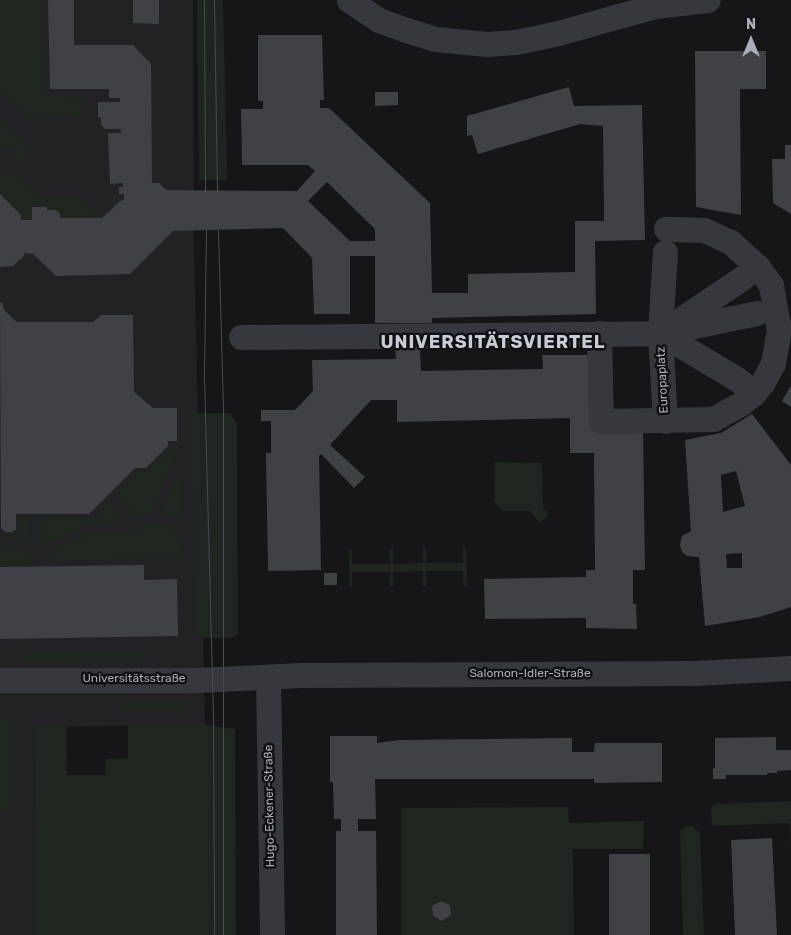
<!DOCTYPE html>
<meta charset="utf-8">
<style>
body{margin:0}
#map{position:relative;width:791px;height:935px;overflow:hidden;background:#161618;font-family:Rubik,sans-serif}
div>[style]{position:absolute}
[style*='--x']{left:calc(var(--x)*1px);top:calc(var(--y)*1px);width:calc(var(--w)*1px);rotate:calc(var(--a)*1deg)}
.built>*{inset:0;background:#222225}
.green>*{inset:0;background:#1e261f}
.building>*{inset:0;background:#404145}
.minor>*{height:25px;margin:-12.5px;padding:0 12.5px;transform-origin:12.5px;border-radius:12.5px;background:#37383d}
.tram>*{height:1px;margin:-0.5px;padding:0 0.5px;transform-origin:0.5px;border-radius:0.5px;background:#4a4c52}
span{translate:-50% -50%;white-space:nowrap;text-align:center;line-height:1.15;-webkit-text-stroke:5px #111113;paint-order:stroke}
.street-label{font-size:12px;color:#a8adb8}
.district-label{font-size:18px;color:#c9ccd4;font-weight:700;letter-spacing:1px}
.north{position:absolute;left:726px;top:15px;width:50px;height:50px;-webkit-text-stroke:4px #111113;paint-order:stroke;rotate:0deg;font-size:14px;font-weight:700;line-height:20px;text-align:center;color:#a8adb8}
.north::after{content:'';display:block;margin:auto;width:18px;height:22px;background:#a8adb8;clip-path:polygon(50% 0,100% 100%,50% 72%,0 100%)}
</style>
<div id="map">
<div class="built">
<i style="clip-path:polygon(0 0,193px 0,194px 246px,205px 725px,34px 727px,36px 935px,0 935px)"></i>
</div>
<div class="green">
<i style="clip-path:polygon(0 0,41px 0,42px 94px,84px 97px,80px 120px,65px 113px,30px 121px,0 93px)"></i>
<i style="clip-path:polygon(197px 0,223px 0,227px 180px,199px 180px)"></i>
<i style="clip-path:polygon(0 116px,32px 149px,24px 161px,16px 161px,16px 148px,0 148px)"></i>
<i style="clip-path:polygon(16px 175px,42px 197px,81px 198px,102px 218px,60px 218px,60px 214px,56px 210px,47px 210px,47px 207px,32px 207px,32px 220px,21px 220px,21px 215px,0 194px,0 176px)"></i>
<i style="clip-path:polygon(229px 413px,237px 422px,238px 635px,231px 638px,198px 638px,196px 635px,190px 414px)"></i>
<i style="clip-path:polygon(170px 448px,176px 448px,173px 461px,153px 512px,134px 515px,114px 494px,137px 471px,146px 471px)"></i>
<i style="clip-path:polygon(495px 462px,542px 463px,543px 507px,549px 515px,540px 523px,530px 511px,503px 511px,494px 502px)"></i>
<i style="clip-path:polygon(180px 472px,181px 520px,161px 511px)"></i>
<i style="clip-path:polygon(108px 500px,125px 520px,84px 528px,58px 539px,43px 549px,43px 515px,101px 517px,103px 504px)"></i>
<i style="clip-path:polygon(18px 515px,28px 515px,30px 546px,7px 534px,17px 529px)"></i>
<i style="clip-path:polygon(158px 523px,170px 524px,179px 532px,181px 559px,46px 561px,46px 558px,68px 542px,91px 532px,129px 531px)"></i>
<i style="clip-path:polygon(0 544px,14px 546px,30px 553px,30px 567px,0 567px)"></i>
<i style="clip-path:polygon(423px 548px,426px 548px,426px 563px,463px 563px,463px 548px,466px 548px,467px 586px,464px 586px,463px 571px,426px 571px,426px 586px,423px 586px,423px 571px,393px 572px,393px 586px,390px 586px,390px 572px,352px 572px,352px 587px,350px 587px,349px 550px,352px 550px,352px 564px,390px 564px,390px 549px,393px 549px,393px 564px,423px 563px)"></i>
<i style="clip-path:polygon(137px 652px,137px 659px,21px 662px,21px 655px)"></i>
<i style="clip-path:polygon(187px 702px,188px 710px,120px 710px,120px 703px)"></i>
<i style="clip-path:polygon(10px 719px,12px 813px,0 813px,0 720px)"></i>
<i style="clip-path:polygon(66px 725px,67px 775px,105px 775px,106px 759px,128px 758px,128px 725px,205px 725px,235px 729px,236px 935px,36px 935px,34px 726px)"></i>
<i style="clip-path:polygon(791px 801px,791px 850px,790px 823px,712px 826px,711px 807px,715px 804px)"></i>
<i style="clip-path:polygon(568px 807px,569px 823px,644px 821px,643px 849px,573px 849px,574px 935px,401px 935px,401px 808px)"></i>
<i style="clip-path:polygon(692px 825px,700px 834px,704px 935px,683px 935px,680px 833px,684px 827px)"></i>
</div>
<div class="building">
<i style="clip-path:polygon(evenodd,48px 0,74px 0,74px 45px,133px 45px,151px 64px,152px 183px,159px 183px,166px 190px,297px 191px,315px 171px,308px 165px,242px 165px,241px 109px,263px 109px,263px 101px,258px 101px,258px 35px,322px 35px,324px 100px,320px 100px,320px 108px,329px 108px,430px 203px,432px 293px,468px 293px,468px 274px,575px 272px,575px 221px,604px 221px,603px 126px,580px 124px,478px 154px,472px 135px,467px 136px,467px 116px,569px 87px,574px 106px,642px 105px,645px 240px,595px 241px,596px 314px,432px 318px,432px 323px,375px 323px,375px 256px,350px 256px,350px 314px,314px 314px,312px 258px,283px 228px,173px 231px,130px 274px,56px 276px,33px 254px,24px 253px,24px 256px,13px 266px,0 267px,0 194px,21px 215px,21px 220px,32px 220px,32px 207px,47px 207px,47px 210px,56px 210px,60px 214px,60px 218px,102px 218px,120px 201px,124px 200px,124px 194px,119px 194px,119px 187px,123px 187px,123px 183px,110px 184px,108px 133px,121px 133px,121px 129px,105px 129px,101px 125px,101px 118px,98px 117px,98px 102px,120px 102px,120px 98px,109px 98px,109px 89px,50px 89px,48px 0,327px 182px,375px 229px,375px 241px,350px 241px,308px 201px,327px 182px)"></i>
<i style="clip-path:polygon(133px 0,159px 0,159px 24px,133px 23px)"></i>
<i style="clip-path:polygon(695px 51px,766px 51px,766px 89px,740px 89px,741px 215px,696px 207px)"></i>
<i style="clip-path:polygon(375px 92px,398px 92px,398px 105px,375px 106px)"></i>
<i style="clip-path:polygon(785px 145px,791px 145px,791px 214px,773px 203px,772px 159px,785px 159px)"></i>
<i style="clip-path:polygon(0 303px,3px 303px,4px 310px,17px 322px,93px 322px,101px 315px,133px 315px,134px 392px,153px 408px,177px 408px,177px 441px,168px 441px,168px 446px,146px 468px,135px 468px,89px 514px,16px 514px,16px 529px,12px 532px,5px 532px,1px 528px)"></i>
<i style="clip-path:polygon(395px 347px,420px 347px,421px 371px,543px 369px,542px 355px,594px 355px,595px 426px,643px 426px,645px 570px,633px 570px,633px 604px,636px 604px,637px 629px,586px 628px,586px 618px,485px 619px,484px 579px,586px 577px,586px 570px,595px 570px,594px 453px,570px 453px,570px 418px,397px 422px,397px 400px,371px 400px,330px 445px,365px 477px,354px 488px,321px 454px,319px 456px,321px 570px,268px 571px,266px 453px,271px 453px,271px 421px,261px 421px,261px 410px,295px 410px,313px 391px,312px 360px,396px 359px)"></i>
<i style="clip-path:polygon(791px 386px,791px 407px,782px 401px)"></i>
<i style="clip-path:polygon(evenodd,752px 414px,791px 465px,791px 607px,760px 617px,705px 626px,699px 557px,687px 556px,682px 552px,680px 545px,682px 536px,691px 531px,685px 440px,721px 433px,752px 414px,736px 471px,745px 506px,723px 512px,721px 475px,736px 471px,752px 414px,742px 553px,742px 568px,727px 568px,726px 554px,742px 553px)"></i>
<i style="clip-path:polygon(144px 565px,144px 580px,177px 579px,178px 636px,0 639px,0 567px)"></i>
<i style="clip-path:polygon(324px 573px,337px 573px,337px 585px,324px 585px)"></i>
<i style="clip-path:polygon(330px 736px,377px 736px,377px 743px,400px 740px,572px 738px,572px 752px,594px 752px,595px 743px,662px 743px,662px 782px,594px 783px,594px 779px,375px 779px,376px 819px,358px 819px,358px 831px,376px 831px,377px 935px,336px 935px,336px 831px,341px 831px,341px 819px,334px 819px,333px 782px,330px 782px)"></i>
<i style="clip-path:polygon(776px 737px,776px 750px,791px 750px,791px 770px,777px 771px,777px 773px,767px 773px,767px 775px,726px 775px,726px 779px,713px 779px,713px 769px,715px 768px,715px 738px)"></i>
<i style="clip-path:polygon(772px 838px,777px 935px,735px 935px,731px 840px)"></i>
<i style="clip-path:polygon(609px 854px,650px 854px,650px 935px,609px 935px)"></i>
<i style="clip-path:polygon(441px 901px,450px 905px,451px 915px,442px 921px,433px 916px,432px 906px)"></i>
</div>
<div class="minor">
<i style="--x:349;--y:0;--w:36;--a:34"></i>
<i style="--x:379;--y:20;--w:29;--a:20"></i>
<i style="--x:406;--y:30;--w:30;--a:17"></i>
<i style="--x:435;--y:39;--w:52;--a:5.5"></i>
<i style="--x:487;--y:44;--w:29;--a:-4"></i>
<i style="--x:516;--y:42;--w:43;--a:-12.1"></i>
<i style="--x:558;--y:33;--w:101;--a:-15.6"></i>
<i style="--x:655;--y:6;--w:53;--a:-6.5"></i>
<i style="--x:671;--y:326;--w:86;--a:-34.1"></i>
<i style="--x:599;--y:333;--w:88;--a:88.7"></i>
<i style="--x:601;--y:421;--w:112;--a:-1"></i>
<i style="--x:713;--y:419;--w:33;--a:-29"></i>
<i style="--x:742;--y:403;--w:16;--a:-40"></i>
<i style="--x:754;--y:393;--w:14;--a:-51"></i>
<i style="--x:763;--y:382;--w:21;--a:-62"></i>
<i style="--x:773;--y:363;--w:34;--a:-80"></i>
<i style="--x:779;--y:330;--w:46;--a:-100.1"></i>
<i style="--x:771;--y:285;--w:22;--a:-126"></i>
<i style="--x:758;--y:267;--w:38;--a:-138"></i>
<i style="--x:730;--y:242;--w:29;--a:-155"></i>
<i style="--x:704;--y:230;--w:38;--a:-178"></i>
<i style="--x:660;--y:333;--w:90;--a:30.9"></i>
<i style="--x:737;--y:379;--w:22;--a:39"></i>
<i style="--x:241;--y:337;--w:419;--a:-0.5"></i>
<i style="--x:660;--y:333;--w:99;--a:-11.7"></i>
<i style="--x:665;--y:421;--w:88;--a:-93.3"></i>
<i style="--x:660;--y:333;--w:81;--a:-86.5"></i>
<i style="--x:268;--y:677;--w:258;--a:89.1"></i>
<i style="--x:0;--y:680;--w:197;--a:0"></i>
<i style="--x:197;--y:680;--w:105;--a:-2.7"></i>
<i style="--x:302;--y:675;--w:393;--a:-0.3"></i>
<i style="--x:695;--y:673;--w:96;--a:-3"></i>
</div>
<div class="tram">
<i style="--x:204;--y:0;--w:191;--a:89.7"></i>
<i style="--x:214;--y:0;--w:191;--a:89.1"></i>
<i style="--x:206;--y:230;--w:145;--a:90.8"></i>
<i style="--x:204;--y:375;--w:341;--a:88.5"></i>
<i style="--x:213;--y:716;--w:219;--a:89.7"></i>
<i style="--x:218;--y:230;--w:181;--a:88.4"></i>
<i style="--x:223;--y:411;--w:524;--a:90"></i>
</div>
<div class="street-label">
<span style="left:663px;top:380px;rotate:-93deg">Europaplatz</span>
<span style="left:530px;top:674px">Salomon-Idler-Straße</span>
<span style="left:134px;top:679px">Universitätsstraße</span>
<span style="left:270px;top:806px;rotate:-91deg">Hugo-Eckener-Straße</span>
</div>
<div class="district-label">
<span style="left:493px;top:342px">UNIVERSITÄTSVIERTEL</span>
</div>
<div class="north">N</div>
</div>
